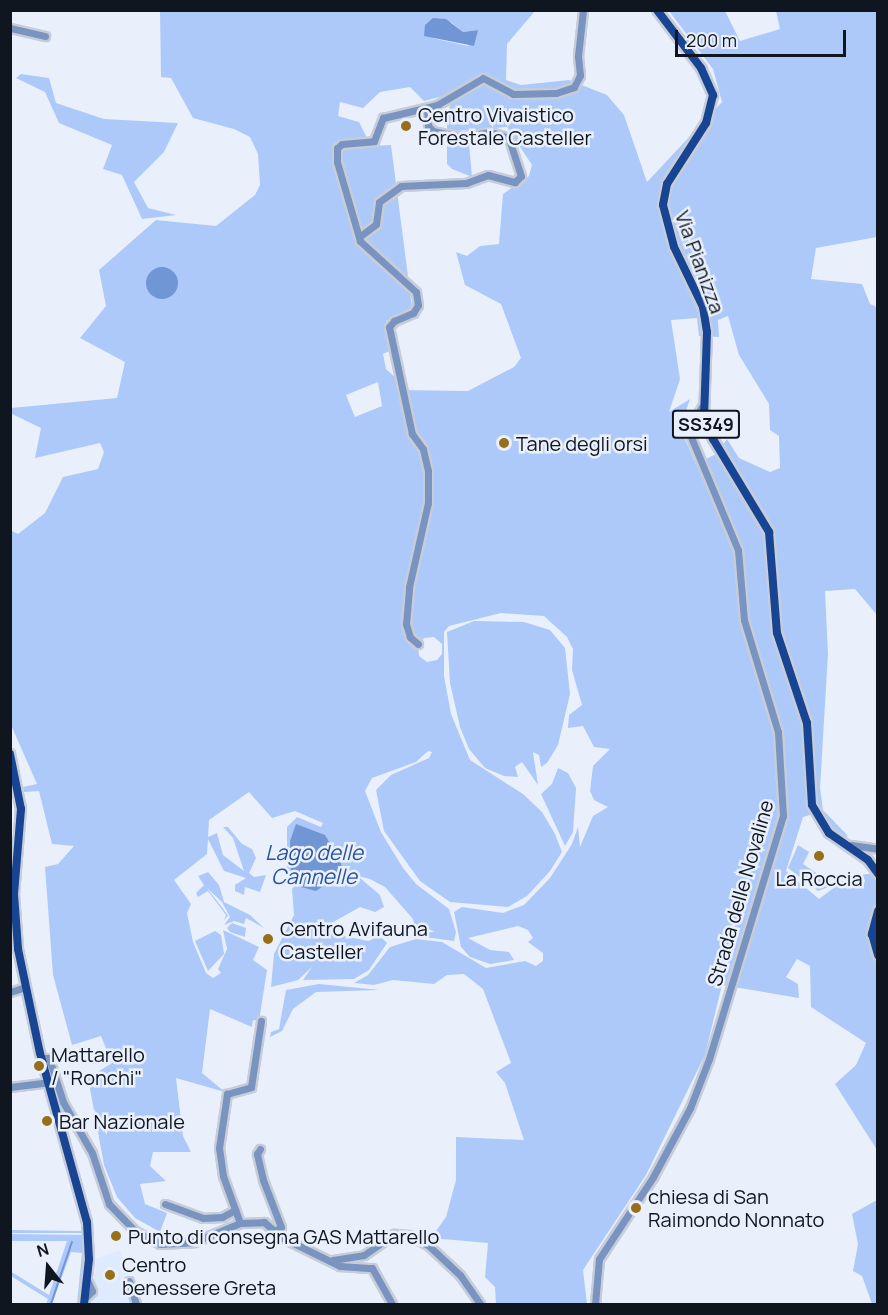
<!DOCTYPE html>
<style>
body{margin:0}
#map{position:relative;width:888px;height:1315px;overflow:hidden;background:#eaf0fb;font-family:Manrope,sans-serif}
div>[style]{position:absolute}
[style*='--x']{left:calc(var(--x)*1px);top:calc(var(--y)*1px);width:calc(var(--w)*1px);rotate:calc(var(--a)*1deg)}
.built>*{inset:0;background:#deeafe}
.green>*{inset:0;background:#adc9f9}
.water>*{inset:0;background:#7196d6}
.round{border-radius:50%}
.stream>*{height:1.5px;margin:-0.75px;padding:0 0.75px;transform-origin:0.75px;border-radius:0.75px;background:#7196d6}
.roads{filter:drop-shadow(2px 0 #c7cdd8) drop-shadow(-2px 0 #c7cdd8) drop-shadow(0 2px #c7cdd8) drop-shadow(0 -2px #c7cdd8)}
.minor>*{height:7px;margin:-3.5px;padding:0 3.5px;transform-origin:3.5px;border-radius:3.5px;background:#7a94c1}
.major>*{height:8px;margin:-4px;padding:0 4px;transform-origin:4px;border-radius:4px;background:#174493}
.dots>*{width:16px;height:16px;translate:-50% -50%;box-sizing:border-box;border:3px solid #eaf0fb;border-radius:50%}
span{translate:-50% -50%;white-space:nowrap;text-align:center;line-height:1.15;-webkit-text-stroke:5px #eaf0fb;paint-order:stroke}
.shield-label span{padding:2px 4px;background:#eaf0fb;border:2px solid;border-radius:4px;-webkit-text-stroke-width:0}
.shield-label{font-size:18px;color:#10161f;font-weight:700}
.poi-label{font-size:20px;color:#10161f}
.left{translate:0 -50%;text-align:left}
.street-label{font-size:20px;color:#10161f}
.water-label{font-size:21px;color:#27529f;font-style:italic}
.frame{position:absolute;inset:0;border:12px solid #10161f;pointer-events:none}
.north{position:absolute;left:18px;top:1237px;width:60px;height:60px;-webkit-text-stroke:4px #eaf0fb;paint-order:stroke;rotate:343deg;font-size:16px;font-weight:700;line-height:24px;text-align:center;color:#10161f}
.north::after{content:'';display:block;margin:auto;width:21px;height:27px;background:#10161f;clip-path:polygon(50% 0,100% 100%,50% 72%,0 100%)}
.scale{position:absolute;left:675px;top:30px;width:171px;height:27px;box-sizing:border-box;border:3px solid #10161f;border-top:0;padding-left:8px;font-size:18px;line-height:21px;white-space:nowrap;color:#10161f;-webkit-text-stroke:4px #eaf0fb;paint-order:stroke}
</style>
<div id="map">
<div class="built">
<i style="clip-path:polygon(120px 1250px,134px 1304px,92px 1304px,96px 1259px)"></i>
</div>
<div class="green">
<i style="clip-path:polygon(evenodd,160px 11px,535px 11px,507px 44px,506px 80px,521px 85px,569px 80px,607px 95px,624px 115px,647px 182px,722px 102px,713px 69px,669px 11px,725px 11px,740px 41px,780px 29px,776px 11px,877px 11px,877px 237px,816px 248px,811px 279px,862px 284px,870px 304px,877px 307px,877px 615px,855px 589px,825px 591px,828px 654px,820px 788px,823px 810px,848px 836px,842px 839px,830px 831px,816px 813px,803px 817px,786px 871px,819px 899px,849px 876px,877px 873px,877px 1150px,835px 1084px,856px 1065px,866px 1043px,811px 1007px,810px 966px,797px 959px,786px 977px,798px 984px,799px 998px,722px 985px,705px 1055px,646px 1175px,583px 1270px,587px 1304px,496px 1304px,495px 1287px,485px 1277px,488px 1243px,431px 1238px,446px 1217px,456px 1180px,456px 1137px,524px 1140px,505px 1083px,496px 1072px,511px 1063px,483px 989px,464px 974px,447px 975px,434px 984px,393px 980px,374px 985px,354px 983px,368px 975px,390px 947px,416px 939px,442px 942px,486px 968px,525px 961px,536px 966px,543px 961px,543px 953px,528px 942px,533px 938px,528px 930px,518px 926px,468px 938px,490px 950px,509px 952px,514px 960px,490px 964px,470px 957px,461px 947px,454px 912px,462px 907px,503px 913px,524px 905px,550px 878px,572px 844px,578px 827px,580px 847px,593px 816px,608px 807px,594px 800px,590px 791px,593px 766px,610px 749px,594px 747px,583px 726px,568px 728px,569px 715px,582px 705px,572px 670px,573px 649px,567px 637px,544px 616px,501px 613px,449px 626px,444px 632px,444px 676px,451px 714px,470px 760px,523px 794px,542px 812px,555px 834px,562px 852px,550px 871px,527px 896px,508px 907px,450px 902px,420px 881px,384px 831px,376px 790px,391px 775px,429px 758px,432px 752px,428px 751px,416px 762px,372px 778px,365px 791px,381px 832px,403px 868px,416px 884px,449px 909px,456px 932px,454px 941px,417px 936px,413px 919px,385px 887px,370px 879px,349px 874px,347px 877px,360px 878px,380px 895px,384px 907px,375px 912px,360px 907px,328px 925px,338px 935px,369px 941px,379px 935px,387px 943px,369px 970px,354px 979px,303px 980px,312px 967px,298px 980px,271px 987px,274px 954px,294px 915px,292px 889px,297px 883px,310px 888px,292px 879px,287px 871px,287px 827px,297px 817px,321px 827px,323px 823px,295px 811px,272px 818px,249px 792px,209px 820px,208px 837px,217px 833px,223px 855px,244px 871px,233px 838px,223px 827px,228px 827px,242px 844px,252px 849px,256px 858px,249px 873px,254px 877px,266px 875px,260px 892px,245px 887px,244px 895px,235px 891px,235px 885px,246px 878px,224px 871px,208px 839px,207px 854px,174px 880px,191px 904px,187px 913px,193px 942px,206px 973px,213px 978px,221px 973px,218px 969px,227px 949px,223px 930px,259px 947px,253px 960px,267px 970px,259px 1021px,253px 1020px,252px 1027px,210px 1009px,202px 1073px,225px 1092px,176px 1078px,183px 1136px,191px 1152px,153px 1152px,150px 1166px,166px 1181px,140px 1184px,145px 1204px,167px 1213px,160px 1232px,135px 1218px,117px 1197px,104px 1165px,88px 1078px,112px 1063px,101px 1036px,72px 1045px,53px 975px,45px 867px,58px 864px,74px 846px,52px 844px,39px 791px,24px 792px,23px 787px,37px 784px,11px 725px,10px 530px,18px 534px,45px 513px,63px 477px,98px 469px,104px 452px,100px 443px,35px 458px,41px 428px,10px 413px,11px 408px,117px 398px,125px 362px,80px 338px,106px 306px,99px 270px,156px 220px,216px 226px,255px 195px,260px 185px,258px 154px,250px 137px,234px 129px,193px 118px,171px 78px,161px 77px,160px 11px,451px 22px,463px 32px,478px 30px,468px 46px,432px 38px,451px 22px,160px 11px,410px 87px,424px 101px,451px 94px,447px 125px,447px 164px,452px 169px,472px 177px,469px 143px,457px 131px,507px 127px,532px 165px,529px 176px,503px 194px,499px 244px,480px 246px,467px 256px,456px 252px,465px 285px,501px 304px,521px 358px,514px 367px,468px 391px,399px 390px,396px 378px,386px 369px,383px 354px,392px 350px,386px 321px,412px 307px,391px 145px,371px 146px,359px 122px,338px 116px,340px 102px,363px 108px,380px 92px,410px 87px,160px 11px,728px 316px,739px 355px,769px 404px,770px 430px,779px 436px,780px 468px,770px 472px,739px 458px,727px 439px,716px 454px,696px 464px,680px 428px,690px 399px,669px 412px,680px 379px,671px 320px,697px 318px,699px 336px,719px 337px,718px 320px,728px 316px,160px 11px,378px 382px,382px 406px,355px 417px,346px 395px,378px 382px,160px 11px,434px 637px,442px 644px,442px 654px,437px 660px,427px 662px,419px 656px,418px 645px,424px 638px,434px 637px)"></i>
<i style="clip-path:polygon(21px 74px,49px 78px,56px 103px,104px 119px,178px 123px,164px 152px,134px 182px,148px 208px,176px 215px,142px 219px,122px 175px,103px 169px,112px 145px,59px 123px,45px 92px,16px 78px)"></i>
<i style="clip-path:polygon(474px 621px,524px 622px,550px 630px,565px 648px,570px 694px,558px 745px,547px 763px,541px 767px,539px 755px,533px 752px,538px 785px,522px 762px,515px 767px,518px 777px,504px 776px,485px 768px,469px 749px,460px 727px,450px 683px,447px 632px)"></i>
<i style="clip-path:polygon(558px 768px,568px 773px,576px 788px,573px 832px,565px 846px,541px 794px,552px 784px)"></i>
<i style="clip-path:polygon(798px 845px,809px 852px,803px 864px,834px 885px,818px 891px,788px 868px)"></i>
<i style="clip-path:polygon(208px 872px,219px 885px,224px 902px,250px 915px,264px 928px,246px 918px,244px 924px,234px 921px,224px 925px,230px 917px,222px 902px,207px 888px,227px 914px,228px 916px,224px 920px,226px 915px,208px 891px,198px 897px,196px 893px,204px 885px,198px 876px)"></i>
<i style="clip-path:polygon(232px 923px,246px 928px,245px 937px,230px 932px,227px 928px)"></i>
<i style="clip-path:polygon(215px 931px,221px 935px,224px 954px,208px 971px,195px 941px)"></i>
<i style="clip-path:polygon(319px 984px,380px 990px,316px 992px,293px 1009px,282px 1031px,270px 1037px,271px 1032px,279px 1029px,286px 990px)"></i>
<i style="clip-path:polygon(75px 1188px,85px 1233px,11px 1233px,11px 1230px,82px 1231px)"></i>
<i style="clip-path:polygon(877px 1200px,877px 1304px,872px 1304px,862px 1276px,853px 1271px,858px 1244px,852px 1214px)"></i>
<i style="clip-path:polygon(11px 1234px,85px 1235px,80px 1304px,77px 1304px,82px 1253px,71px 1252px,52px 1304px,46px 1304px,48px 1299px,11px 1276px,10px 1271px,49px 1295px,67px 1241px,11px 1241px)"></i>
</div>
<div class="water">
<i style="clip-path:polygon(433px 18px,446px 19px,463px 32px,478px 30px,474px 46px,424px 36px,425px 25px)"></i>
<i class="round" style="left:146px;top:267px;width:32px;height:32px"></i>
<i style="clip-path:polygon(296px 824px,325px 835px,341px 862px,342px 873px,316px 891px,301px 887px,291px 871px,290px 841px)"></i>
</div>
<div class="stream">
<i style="--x:51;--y:1304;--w:65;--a:-71.3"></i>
</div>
<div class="roads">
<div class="minor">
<i style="--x:10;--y:28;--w:36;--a:13"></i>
<i style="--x:359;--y:237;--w:21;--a:-37"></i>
<i style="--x:376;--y:224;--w:22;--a:-82"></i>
<i style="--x:379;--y:202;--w:27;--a:-36"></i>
<i style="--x:401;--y:186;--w:65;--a:-2.6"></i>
<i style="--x:466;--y:183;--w:23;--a:-20"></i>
<i style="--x:488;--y:175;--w:28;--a:15"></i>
<i style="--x:515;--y:182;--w:8;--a:-45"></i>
<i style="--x:521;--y:176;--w:40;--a:-108"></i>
<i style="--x:509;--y:138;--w:20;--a:-162"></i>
<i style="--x:490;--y:132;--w:29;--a:170"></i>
<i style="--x:461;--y:137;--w:29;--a:-168"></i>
<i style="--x:433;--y:131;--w:7;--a:-135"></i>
<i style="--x:428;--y:126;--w:18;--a:-93"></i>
<i style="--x:418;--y:644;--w:11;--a:-139"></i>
<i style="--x:410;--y:637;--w:14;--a:-107"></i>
<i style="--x:406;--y:624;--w:37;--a:-85"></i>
<i style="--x:409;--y:587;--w:86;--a:-77.3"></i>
<i style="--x:428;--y:503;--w:32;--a:-90"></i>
<i style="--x:428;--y:471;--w:23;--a:-103"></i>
<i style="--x:423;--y:449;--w:19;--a:-126"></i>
<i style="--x:412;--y:434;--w:109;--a:-102.1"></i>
<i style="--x:389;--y:327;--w:8;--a:-50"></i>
<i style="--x:394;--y:321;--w:21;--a:-23"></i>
<i style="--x:413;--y:313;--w:9;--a:-58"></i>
<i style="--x:418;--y:305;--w:13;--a:-99"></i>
<i style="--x:416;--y:292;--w:76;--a:-137.7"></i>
<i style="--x:360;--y:241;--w:82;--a:-106.2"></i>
<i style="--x:337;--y:162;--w:14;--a:-90"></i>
<i style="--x:337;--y:148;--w:6;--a:-39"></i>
<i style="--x:342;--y:144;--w:32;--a:-5"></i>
<i style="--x:374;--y:141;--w:25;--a:-69"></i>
<i style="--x:383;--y:118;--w:56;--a:-13.5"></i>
<i style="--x:437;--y:105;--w:53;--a:-30.4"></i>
<i style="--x:483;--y:78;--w:34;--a:28"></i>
<i style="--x:513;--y:94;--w:43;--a:-1.3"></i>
<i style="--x:556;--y:93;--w:19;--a:-18"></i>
<i style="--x:574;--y:87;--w:13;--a:-63"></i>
<i style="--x:580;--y:75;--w:19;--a:-96"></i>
<i style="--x:578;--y:56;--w:46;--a:-83.8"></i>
<i style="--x:851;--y:845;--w:27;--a:8"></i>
<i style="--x:10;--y:992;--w:16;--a:-18"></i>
<i style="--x:41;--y:1058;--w:8;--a:0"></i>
<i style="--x:49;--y:1058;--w:46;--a:72.3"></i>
<i style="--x:63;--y:1102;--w:59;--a:60.4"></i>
<i style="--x:92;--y:1153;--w:54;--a:71.6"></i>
<i style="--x:109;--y:1204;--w:37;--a:46"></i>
<i style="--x:135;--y:1231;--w:28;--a:27"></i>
<i style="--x:160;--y:1244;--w:34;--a:-3"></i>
<i style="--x:194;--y:1242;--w:50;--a:-22.4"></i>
<i style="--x:240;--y:1223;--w:24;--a:-2"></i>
<i style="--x:264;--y:1222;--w:23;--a:41"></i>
<i style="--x:281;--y:1237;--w:66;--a:26.2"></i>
<i style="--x:340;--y:1266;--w:32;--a:4"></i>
<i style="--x:372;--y:1268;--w:41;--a:60.9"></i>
<i style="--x:10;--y:1087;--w:39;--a:-7"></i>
<i style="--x:260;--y:1149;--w:6;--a:121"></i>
<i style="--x:257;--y:1154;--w:27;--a:77"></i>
<i style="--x:263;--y:1180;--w:50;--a:69"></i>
<i style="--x:281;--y:1227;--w:8;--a:150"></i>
<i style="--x:165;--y:1204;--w:40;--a:20.2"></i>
<i style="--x:203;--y:1218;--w:19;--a:-3"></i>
<i style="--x:222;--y:1217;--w:15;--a:-28"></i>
<i style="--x:240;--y:1223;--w:50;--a:-109.9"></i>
<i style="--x:223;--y:1176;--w:28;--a:-98"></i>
<i style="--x:219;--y:1148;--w:55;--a:-81.6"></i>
<i style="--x:227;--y:1094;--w:25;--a:-16"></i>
<i style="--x:251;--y:1087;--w:67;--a:-81.4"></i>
<i style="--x:333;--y:1260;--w:31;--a:-9"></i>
<i style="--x:364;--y:1255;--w:37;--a:-35"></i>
<i style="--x:394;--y:1234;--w:15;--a:4"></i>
<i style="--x:409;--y:1235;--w:21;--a:28"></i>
<i style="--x:428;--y:1245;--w:44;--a:43.2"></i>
<i style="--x:460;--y:1275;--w:35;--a:55"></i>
<i style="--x:129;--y:1281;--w:24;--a:73"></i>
<i style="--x:85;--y:1298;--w:10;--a:-45"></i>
<i style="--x:92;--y:1291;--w:12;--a:-114"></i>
<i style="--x:595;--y:1304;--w:45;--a:-84.9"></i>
<i style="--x:599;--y:1259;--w:98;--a:-56.6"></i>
<i style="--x:653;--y:1177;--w:78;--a:-61.8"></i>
<i style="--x:690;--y:1108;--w:53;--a:-68.8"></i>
<i style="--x:709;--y:1059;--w:254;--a:-73.1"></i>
<i style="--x:783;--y:816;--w:84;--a:-93.4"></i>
<i style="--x:778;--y:732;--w:117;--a:-106.9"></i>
<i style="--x:744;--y:620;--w:70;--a:-94.9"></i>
<i style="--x:738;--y:550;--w:130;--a:-112.6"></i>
<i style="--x:688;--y:430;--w:27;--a:-59"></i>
</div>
<div class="major">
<i style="--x:657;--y:10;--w:73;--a:52.8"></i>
<i style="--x:701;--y:68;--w:30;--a:66"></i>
<i style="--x:713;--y:95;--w:29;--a:104"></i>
<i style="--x:706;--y:123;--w:72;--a:122.6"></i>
<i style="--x:667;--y:184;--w:21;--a:101"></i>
<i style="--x:663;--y:205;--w:43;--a:75.3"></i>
<i style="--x:674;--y:247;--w:67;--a:64.2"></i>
<i style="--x:703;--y:307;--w:25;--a:81"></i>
<i style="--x:707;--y:332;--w:85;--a:92"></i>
<i style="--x:704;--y:417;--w:24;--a:68"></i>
<i style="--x:713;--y:439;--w:109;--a:58.9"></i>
<i style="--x:769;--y:532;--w:101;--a:85.5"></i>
<i style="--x:777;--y:633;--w:95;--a:71.6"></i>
<i style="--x:807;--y:723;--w:82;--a:86.5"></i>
<i style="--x:812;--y:805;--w:33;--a:59"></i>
<i style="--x:829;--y:833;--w:47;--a:34.7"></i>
<i style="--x:868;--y:860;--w:17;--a:54"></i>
<i style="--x:10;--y:754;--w:56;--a:78.7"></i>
<i style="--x:21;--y:809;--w:85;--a:94.7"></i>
<i style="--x:14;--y:894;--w:55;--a:85.8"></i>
<i style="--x:18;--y:949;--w:106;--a:78.1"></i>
<i style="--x:40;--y:1053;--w:175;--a:74.5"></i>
<i style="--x:87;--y:1222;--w:37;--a:87"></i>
<i style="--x:89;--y:1259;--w:45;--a:96.3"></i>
<i style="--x:878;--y:911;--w:24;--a:105"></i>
<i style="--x:872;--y:934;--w:22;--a:74"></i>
</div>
</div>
<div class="dots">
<i style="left:406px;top:126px;background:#976f1a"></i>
<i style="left:504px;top:443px;background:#976f1a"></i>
<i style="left:819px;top:856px;background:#976f1a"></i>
<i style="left:268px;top:939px;background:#976f1a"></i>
<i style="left:39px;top:1066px;background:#976f1a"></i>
<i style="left:47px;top:1121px;background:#976f1a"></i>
<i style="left:636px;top:1208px;background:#976f1a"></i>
<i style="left:116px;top:1236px;background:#976f1a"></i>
<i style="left:110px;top:1275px;background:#976f1a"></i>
</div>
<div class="shield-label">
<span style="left:706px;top:424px">SS349</span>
</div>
<div class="poi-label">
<span class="left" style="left:418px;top:126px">Centro Vivaistico<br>Forestale Casteller</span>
<span class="left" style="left:516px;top:443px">Tane degli orsi</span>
<span style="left:819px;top:878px">La Roccia</span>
<span class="left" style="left:280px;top:940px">Centro Avifauna<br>Casteller</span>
<span class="left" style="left:51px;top:1066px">Mattarello<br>/ "Ronchi"</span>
<span class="left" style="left:59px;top:1121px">Bar Nazionale</span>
<span class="left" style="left:648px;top:1208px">chiesa di San<br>Raimondo Nonnato</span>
<span class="left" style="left:128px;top:1236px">Punto di consegna GAS Mattarello</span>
<span class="left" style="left:122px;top:1276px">Centro<br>benessere Greta</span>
</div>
<div class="street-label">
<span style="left:700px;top:262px;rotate:70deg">Via Pianizza</span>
<span style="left:740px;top:893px;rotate:-74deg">Strada delle Novaline</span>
</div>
<div class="water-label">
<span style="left:314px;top:864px">Lago delle<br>Cannelle</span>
</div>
<div class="frame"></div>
<div class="north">N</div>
<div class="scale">200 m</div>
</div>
